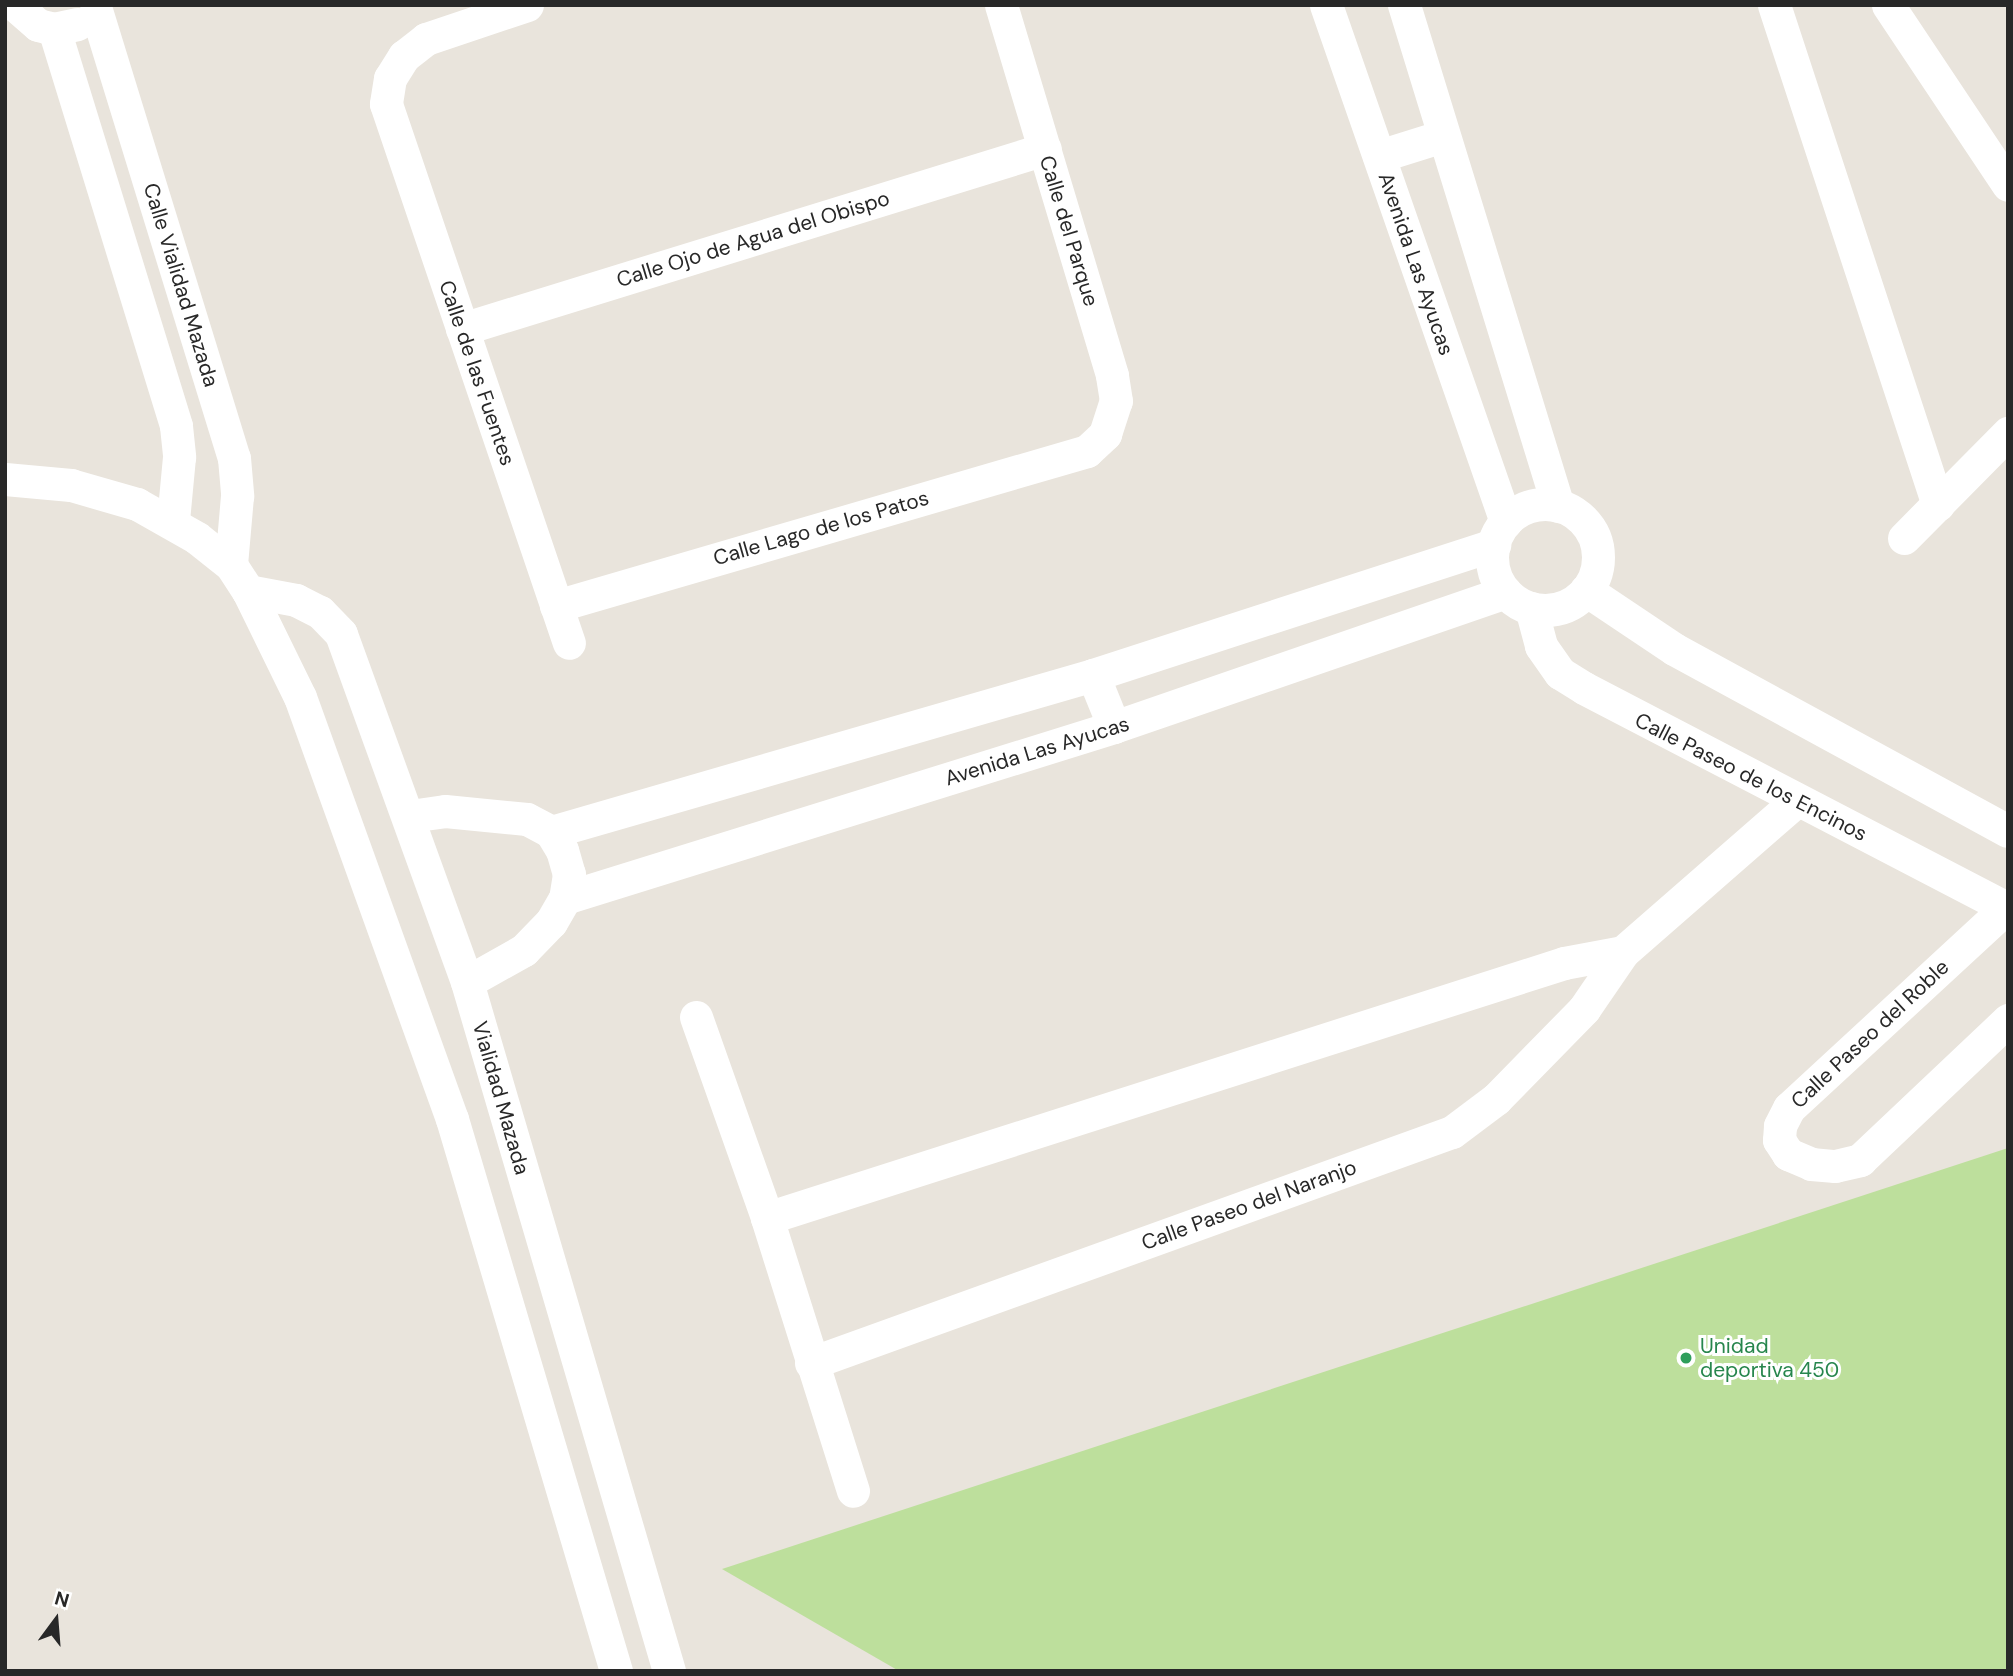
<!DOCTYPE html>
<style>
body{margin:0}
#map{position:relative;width:2013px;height:1676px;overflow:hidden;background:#e9e4dc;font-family:"DM Sans",sans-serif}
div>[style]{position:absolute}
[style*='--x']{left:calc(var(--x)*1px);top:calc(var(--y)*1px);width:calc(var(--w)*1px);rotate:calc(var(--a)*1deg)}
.pitch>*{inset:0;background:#bddf9c}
.minor>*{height:33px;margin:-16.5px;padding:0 16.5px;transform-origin:16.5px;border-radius:16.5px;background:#fff}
.minor>.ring{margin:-16.5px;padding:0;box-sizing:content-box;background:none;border:33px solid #fff;border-radius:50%}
.dots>*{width:19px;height:19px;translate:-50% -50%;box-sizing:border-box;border:4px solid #fff;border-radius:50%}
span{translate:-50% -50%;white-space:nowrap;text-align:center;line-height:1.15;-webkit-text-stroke:6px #fff;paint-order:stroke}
.street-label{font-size:21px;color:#282828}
.leisure-label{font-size:21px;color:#27864d}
.left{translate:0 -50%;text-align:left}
.frame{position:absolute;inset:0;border:7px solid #282828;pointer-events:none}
.north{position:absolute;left:21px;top:1585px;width:70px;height:70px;-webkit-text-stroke:5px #fff;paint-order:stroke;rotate:16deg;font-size:19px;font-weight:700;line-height:28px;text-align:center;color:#282828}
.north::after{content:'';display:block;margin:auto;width:24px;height:32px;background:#282828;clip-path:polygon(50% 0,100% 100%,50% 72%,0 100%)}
</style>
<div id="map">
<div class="pitch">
<i style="clip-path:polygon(2008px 1148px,2008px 1671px,899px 1671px,722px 1569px)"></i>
</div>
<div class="minor">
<i style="--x:15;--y:5;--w:30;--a:41"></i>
<i style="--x:38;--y:25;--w:16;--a:14"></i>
<i style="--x:54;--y:29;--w:24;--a:-12"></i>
<i style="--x:527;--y:5;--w:107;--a:161.4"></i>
<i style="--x:426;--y:39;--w:28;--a:142"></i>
<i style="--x:404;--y:56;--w:26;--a:122"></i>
<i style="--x:390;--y:78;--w:26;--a:99"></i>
<i style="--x:386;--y:104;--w:569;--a:71.25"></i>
<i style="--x:1326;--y:5;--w:547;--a:70.8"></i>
<i style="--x:1404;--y:5;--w:524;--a:72.91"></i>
<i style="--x:1774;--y:5;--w:526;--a:71.84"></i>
<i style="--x:1888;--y:5;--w:216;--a:56.3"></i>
<i style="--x:96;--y:10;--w:469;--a:72.9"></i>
<i style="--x:234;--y:458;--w:38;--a:85"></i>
<i style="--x:237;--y:496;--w:69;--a:95"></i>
<i style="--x:54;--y:29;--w:415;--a:72.9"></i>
<i style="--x:176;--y:426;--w:31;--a:84"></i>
<i style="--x:179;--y:457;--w:64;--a:95.4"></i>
<i style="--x:1379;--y:156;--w:67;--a:-17.4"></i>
<i style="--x:462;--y:329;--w:610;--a:-17.16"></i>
<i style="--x:5;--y:479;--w:66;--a:5.2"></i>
<i style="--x:71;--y:485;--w:69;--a:16.1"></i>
<i style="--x:137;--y:504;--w:69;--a:29.5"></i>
<i style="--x:197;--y:538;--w:43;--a:38.5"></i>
<i style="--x:231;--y:565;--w:31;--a:57"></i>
<i style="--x:248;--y:591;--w:118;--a:63.9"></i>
<i style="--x:300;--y:697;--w:449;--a:70.2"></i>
<i style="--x:452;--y:1119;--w:576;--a:73.45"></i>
<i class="ring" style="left:1492px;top:504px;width:73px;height:73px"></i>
<i style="--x:1904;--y:538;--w:148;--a:-45.3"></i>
<i style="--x:1586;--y:590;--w:106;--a:33.8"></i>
<i style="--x:1674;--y:649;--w:380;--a:28.6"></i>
<i style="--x:248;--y:591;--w:49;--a:10.6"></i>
<i style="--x:296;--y:600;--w:27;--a:27"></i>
<i style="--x:320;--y:612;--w:30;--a:46"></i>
<i style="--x:341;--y:634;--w:370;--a:70.1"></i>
<i style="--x:467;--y:982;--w:718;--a:73.66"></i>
<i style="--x:556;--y:606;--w:553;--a:-16.27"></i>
<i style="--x:1087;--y:451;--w:25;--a:-43"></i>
<i style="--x:1105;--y:434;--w:35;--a:-72"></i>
<i style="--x:1116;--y:401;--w:26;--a:-99"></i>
<i style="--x:1112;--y:375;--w:386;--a:-106.7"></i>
<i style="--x:1531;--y:608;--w:39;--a:75"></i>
<i style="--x:1541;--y:646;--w:33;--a:55"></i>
<i style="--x:1560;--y:673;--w:28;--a:32"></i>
<i style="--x:1584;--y:688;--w:478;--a:27.5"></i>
<i style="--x:1093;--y:675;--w:56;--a:68"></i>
<i style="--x:410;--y:816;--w:35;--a:-8"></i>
<i style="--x:445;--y:811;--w:82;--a:5.6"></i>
<i style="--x:527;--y:819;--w:27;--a:28"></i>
<i style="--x:551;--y:832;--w:21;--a:59"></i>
<i style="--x:562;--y:850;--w:25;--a:74"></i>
<i style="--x:569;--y:874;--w:24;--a:99"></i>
<i style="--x:565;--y:898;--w:28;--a:120"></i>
<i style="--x:551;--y:922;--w:39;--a:134"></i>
<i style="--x:524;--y:950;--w:65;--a:150.7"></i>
<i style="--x:551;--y:832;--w:564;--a:-16.15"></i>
<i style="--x:1093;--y:675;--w:422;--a:-18"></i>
<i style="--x:565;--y:898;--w:575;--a:-17.3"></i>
<i style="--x:1114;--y:727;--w:414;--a:-19"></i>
<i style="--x:2008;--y:906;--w:298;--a:137.3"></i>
<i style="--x:1789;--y:1108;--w:20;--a:117"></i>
<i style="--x:1780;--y:1126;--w:14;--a:94"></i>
<i style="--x:1779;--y:1140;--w:17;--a:57"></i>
<i style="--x:1788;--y:1154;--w:25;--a:23"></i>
<i style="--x:1811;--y:1164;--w:24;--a:5"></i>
<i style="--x:1835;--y:1166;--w:26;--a:-13"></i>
<i style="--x:1860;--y:1160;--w:204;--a:-43.4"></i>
<i style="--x:696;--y:1017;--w:213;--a:70.5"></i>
<i style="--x:767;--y:1218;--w:286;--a:72.5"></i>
<i style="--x:767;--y:1218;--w:837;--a:-17.74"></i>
<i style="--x:1564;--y:963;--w:60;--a:-10.6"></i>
<i style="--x:811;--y:1363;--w:681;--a:-19.82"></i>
<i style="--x:1452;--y:1132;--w:55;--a:-36.9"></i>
<i style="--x:1496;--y:1099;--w:126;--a:-45.6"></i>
<i style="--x:1584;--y:1009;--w:69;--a:-55.6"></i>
<i style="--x:1623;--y:952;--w:230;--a:-41.1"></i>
</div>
<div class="dots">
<i style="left:1686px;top:1358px;background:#2e9e5b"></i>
</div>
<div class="street-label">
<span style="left:1069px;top:231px;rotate:73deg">Calle del Parque</span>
<span style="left:753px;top:239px;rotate:-17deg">Calle Ojo de Agua del Obispo</span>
<span style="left:1416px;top:264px;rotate:71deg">Avenida Las Ayucas</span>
<span style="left:181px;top:285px;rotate:73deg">Calle Vialidad Mazada</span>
<span style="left:477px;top:373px;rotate:71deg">Calle de las Fuentes</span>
<span style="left:821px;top:528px;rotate:-16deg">Calle Lago de los Patos</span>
<span style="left:1037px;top:751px;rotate:-17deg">Avenida Las Ayucas</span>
<span style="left:1751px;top:777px;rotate:27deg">Calle Paseo de los Encinos</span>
<span style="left:1870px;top:1034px;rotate:-43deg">Calle Paseo del Roble</span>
<span style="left:501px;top:1098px;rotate:74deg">Vialidad Mazada</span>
<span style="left:1249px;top:1205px;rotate:-20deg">Calle Paseo del Naranjo</span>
</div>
<div class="leisure-label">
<span class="left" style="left:1700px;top:1358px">Unidad<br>deportiva 450</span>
</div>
<div class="frame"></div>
<div class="north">N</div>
</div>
